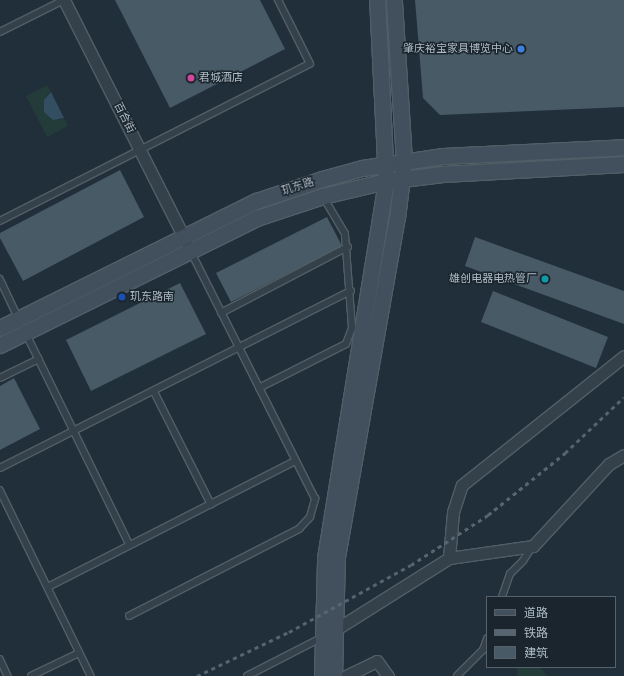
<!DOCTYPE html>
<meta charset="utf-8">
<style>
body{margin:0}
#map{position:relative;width:624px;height:676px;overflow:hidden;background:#202f39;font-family:Overpass,"Noto Sans SC",sans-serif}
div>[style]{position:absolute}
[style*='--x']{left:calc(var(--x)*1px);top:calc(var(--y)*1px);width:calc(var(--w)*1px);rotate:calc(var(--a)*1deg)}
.green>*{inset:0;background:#233c3a}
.water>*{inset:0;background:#344e61}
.building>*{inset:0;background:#485a65}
.roads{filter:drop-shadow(1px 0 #525e67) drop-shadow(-1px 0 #525e67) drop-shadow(0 1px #525e67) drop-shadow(0 -1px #525e67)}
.lane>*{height:5.5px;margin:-2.75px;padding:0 2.75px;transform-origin:2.75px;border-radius:2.75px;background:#34414a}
.street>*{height:11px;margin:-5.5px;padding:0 5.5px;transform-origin:5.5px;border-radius:5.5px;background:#34414a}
.secondary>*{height:15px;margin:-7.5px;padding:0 7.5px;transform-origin:7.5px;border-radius:7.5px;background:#42505d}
.rail>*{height:3px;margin-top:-1.5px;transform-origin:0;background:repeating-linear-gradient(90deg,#566571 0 4px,transparent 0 8px)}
.dots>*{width:11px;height:11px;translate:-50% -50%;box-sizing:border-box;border:2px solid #1a252e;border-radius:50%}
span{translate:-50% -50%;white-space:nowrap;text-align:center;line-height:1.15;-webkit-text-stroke:3px #1a252e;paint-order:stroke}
.poi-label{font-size:11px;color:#afbcc6}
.right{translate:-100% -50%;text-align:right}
.left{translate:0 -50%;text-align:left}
.street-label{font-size:11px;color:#afbcc6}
.legend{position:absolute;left:486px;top:596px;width:130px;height:72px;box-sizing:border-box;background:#1a252e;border:1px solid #56616b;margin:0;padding:5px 7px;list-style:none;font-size:12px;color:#afbcc6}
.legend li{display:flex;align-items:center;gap:8px;height:20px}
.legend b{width:20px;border:1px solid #56616b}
</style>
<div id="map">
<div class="green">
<i style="clip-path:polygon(47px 85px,51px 92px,47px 95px,59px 120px,64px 118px,68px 126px,47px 137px,26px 96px)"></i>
<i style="clip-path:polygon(517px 667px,540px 667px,547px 676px,517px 676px)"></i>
</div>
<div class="water">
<i style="clip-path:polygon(51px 92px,64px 118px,53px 120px,44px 112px,44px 100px)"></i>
</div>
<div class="building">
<i style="clip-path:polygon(115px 0,260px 0,285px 49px,170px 108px)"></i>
<i style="clip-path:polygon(415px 0,624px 0,624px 107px,440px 115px,423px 98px)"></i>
<i style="clip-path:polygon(120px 170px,144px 217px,23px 281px,0 238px,0 233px)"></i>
<i style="clip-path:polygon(327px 217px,342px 246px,231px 302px,216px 273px)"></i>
<i style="clip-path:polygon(475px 237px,624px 291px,624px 324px,465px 266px)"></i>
<i style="clip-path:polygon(180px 283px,206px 334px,91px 391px,66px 340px)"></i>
<i style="clip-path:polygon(493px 291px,608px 337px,596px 368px,481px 322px)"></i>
<i style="clip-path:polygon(14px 378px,40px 429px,0 450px,0 386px)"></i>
</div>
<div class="roads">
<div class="lane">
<i style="--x:0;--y:32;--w:72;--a:-26.6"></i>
<i style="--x:0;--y:221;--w:347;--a:-26.9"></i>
<i style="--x:310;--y:64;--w:72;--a:-116.6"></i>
<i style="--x:0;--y:279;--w:44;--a:64.6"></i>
<i style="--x:221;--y:313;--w:143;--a:-27.5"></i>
<i style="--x:26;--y:333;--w:236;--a:63.9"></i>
<i style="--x:0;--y:378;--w:43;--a:-26"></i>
<i style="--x:259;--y:388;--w:97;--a:-26.8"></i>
<i style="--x:346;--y:344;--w:17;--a:-69"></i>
<i style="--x:352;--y:328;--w:94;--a:-94.3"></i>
<i style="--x:345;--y:234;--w:43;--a:-120.7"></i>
<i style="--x:154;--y:391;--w:127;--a:63.2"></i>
<i style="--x:0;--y:468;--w:393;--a:-26.8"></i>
<i style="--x:0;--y:490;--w:207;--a:63.9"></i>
<i style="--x:48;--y:587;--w:277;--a:-27"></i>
<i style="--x:502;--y:597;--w:24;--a:-71"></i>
<i style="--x:510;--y:574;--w:18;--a:-45"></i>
<i style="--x:523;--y:561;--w:17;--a:-57"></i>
<i style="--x:129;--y:616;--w:191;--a:-27.1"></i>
<i style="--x:299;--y:529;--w:16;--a:-47"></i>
<i style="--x:310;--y:517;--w:19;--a:-74"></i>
<i style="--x:315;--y:499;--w:276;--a:-116.7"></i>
<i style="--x:0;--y:659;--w:19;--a:65"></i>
<i style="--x:31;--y:676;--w:53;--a:-25.6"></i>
<i style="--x:247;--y:676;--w:83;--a:-27.2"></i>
<i style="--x:457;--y:676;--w:37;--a:-45"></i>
<i style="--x:483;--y:650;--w:12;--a:-70"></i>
</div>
<div class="street">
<i style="--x:64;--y:0;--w:271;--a:63.2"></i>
<i style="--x:449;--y:558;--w:46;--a:-85"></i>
<i style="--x:453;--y:512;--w:28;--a:-72"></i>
<i style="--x:462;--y:485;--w:207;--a:-38.5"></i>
<i style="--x:330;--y:633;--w:141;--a:-32.2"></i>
<i style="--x:449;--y:558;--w:85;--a:-8.1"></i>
<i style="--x:533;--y:546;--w:112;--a:-47.2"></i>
<i style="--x:609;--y:464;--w:17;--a:-31"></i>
<i style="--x:346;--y:676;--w:34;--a:-26"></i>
<i style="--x:377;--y:661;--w:19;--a:54"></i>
</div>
<div class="secondary">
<i style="--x:0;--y:328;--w:286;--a:-26.4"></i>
<i style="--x:256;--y:201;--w:70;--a:-18.4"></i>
<i style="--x:322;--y:179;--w:41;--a:-15.4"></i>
<i style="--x:362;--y:168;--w:82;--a:-8.4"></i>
<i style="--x:443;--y:156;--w:181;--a:-2.8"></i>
<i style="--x:0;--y:345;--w:287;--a:-26.3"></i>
<i style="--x:257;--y:218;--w:70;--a:-18.4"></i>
<i style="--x:323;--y:196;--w:65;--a:-13.4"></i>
<i style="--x:386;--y:181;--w:57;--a:-7"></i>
<i style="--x:443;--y:174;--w:181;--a:-3.2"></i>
<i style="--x:322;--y:676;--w:118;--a:-88.5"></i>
<i style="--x:325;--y:558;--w:382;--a:-80.8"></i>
<i style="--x:386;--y:181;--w:181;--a:-92.8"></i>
<i style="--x:334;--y:676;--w:119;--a:-88.6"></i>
<i style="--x:337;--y:557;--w:344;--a:-80"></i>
<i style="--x:397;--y:218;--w:57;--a:-83"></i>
<i style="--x:404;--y:161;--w:161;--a:-93.6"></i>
</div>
</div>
<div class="rail">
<i style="--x:197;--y:676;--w:102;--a:-25.6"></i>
<i style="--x:289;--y:632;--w:139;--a:-28.8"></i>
<i style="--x:411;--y:565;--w:92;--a:-33"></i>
<i style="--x:488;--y:515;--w:99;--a:-38.8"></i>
<i style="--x:565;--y:453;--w:81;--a:-43.5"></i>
</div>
<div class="dots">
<i style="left:521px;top:49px;background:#3f7fe0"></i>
<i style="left:191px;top:78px;background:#d1479c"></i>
<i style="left:545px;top:279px;background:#0f9aa8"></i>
<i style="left:122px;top:297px;background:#1a4fb4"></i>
</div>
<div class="poi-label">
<span class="right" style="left:513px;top:49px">肇庆裕宝家具博览中心</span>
<span class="left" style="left:199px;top:78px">君城酒店</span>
<span class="right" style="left:537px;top:279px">雄创电器电热管厂</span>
<span class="left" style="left:130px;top:297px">玑东路南</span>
</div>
<div class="street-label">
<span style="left:124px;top:118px;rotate:63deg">百合街</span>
<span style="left:298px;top:187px;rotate:-18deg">玑东路</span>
</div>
<ul class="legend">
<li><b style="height:5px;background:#42505d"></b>道路</li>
<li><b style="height:5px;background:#566571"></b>铁路</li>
<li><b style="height:11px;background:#485a65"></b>建筑</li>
</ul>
</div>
